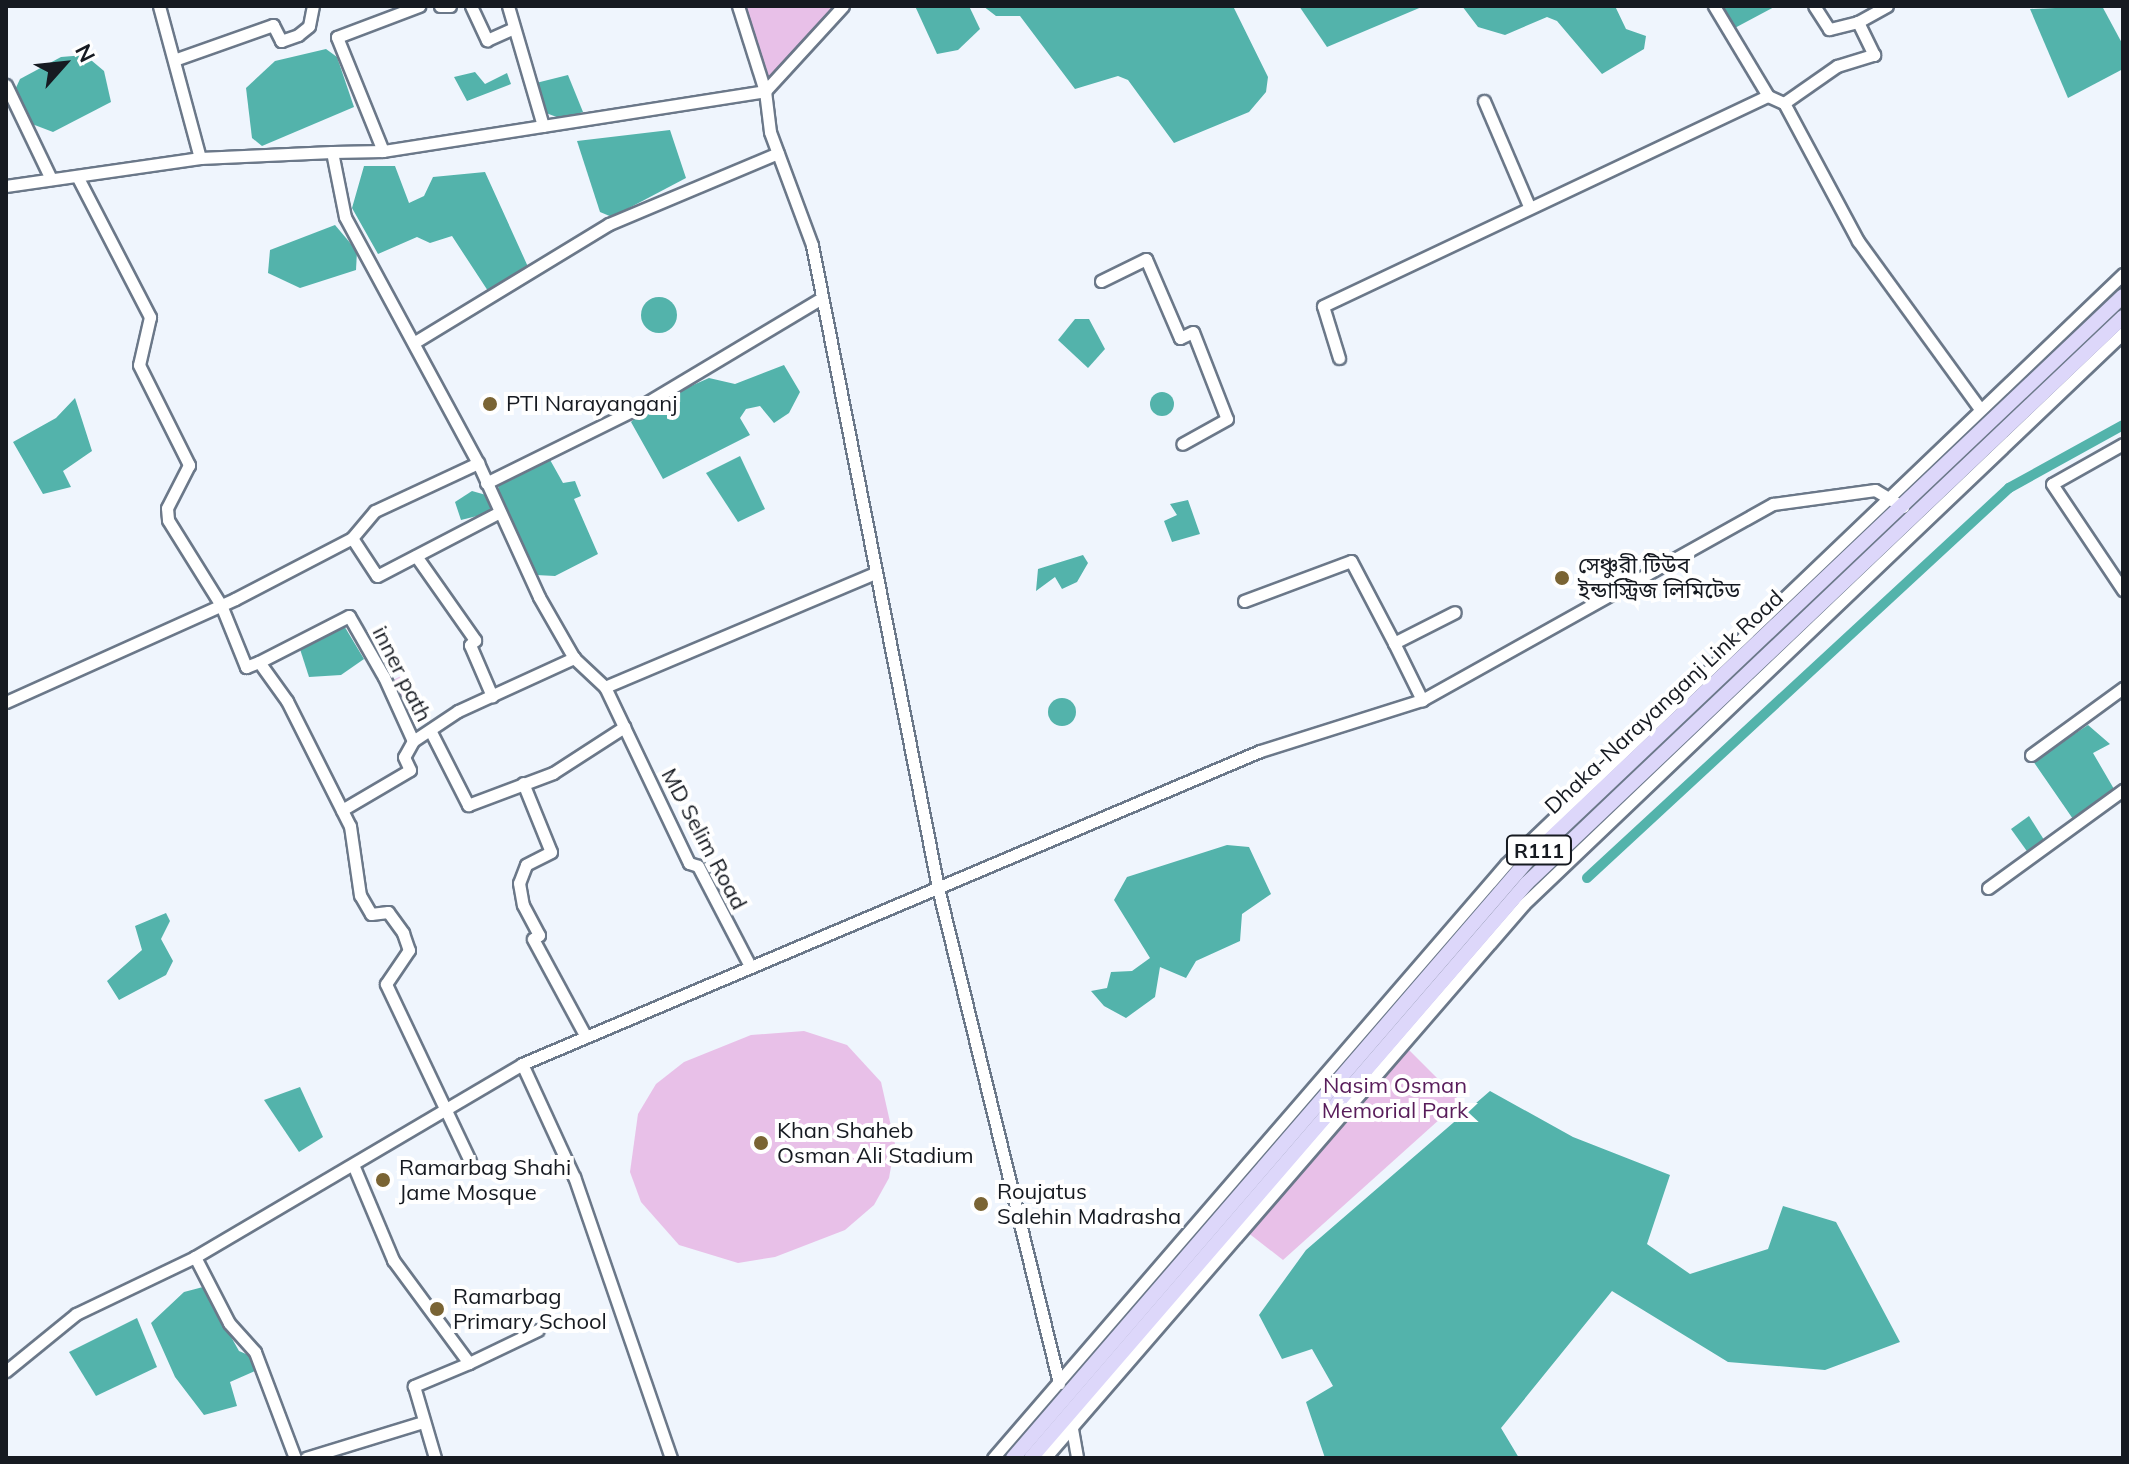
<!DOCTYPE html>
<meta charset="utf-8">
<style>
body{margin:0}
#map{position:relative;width:2129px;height:1464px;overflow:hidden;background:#eff5fd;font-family:Mulish,"Noto Sans Bengali",sans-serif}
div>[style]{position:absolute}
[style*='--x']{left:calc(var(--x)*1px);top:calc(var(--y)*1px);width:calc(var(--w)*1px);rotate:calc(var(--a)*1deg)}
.green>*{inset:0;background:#e8c0e8}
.water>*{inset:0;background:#53b3ab}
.round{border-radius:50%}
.canal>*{height:10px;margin:-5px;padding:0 5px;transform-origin:5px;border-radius:5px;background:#53b3ab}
.roads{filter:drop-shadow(2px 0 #6b7889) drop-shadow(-2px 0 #6b7889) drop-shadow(0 2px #6b7889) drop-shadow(0 -2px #6b7889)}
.minor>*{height:11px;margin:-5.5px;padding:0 5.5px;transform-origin:5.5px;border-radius:5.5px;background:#fff}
.major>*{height:14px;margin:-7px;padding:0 7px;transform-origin:7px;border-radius:7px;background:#ddd7fa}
.dots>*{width:22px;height:22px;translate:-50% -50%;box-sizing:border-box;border:4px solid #fff;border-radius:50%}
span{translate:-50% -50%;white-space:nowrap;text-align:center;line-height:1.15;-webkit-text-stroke:8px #fff;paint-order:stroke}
.shield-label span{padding:2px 6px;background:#fff;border:2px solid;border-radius:6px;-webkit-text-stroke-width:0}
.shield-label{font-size:20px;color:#161a21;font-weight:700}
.poi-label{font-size:22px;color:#161a21}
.left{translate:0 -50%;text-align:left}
.street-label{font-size:22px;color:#161a21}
.park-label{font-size:22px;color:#581c5a}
.frame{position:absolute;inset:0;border:8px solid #161a21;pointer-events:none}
.north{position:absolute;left:24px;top:24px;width:80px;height:80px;-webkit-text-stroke:6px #fff;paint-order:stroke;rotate:63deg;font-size:22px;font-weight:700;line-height:32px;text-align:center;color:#161a21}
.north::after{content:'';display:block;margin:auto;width:28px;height:36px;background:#161a21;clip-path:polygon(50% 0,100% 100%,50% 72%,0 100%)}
</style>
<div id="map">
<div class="green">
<i style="clip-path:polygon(742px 6px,839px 6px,769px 86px)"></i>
<i style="clip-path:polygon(407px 673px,419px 706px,402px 714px,387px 683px)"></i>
<i style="clip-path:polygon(804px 1031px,847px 1045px,881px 1082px,895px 1144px,889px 1178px,874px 1205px,845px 1230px,775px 1257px,738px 1263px,679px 1245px,641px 1202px,630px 1172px,638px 1114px,656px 1084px,684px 1062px,751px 1035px)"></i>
<i style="clip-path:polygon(1393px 1034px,1460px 1101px,1283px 1260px,1233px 1221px)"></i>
</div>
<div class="water">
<i style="clip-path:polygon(915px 6px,969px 6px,980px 29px,958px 50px,937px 54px)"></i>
<i style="clip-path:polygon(983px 6px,1233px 6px,1268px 77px,1266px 92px,1249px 112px,1174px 143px,1128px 80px,1118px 76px,1075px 89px,1020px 16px,996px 16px)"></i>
<i style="clip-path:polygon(1299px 6px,1424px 6px,1327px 47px)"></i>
<i style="clip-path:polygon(1462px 6px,1615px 6px,1626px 29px,1646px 36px,1644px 49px,1602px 74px,1557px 21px,1547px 17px,1505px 35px,1478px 27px)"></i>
<i style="clip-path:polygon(1720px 6px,1776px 6px,1731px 30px)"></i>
<i style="clip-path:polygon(2102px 6px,2123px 45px,2123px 69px,2068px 98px,2030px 9px)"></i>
<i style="clip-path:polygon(326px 49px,337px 57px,354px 107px,262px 146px,252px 138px,246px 88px,275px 61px)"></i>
<i style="clip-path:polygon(85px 55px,104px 71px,111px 102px,53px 132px,32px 124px,14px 92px,20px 79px,61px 57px)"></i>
<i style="clip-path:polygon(475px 72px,485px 84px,507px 73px,511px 84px,467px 101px,454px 77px)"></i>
<i style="clip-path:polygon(568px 75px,583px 112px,562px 119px,546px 113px,536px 83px)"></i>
<i style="clip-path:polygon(670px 130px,686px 178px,612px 217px,600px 212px,577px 141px)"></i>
<i style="clip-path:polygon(364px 166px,395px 166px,409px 203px,424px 196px,433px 177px,485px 172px,529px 269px,488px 291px,452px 236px,430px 243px,417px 237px,378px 254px,352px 208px)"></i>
<i style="clip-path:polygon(335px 225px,357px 251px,356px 270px,300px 288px,268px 273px,270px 250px)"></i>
<i class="round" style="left:641px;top:297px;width:36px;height:36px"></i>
<i style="clip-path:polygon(1075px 319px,1089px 319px,1105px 349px,1088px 368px,1058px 340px)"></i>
<i style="clip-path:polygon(784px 365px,800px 392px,789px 413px,774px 423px,760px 406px,746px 409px,740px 418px,750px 435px,663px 479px,631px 422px,648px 405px,709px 378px,735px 384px)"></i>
<i class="round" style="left:1150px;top:392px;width:24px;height:24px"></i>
<i style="clip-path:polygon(75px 398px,92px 451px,63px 471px,71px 487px,43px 494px,13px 442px,56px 418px)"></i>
<i style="clip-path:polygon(740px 456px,765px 509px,738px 522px,706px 473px)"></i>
<i style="clip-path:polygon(549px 458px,563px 483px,575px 481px,581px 496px,574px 499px,598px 554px,555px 576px,536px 575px,503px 510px,497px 481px)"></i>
<i style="clip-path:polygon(472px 491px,486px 495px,493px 512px,461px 520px,455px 502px)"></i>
<i style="clip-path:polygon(1188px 500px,1200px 534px,1172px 542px,1164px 521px,1177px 515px,1170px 504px)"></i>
<i style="clip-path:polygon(1083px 555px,1088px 563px,1077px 582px,1062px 589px,1055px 577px,1036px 591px,1038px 569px)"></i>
<i style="clip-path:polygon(343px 624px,364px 659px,341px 675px,309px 677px,299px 646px)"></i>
<i class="round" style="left:1048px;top:698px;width:28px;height:28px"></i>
<i style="clip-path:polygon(2088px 725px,2110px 744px,2093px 753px,2114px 789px,2073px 819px,2033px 761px)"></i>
<i style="clip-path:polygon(2029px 816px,2046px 843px,2029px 854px,2011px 829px)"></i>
<i style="clip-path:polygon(1227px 845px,1249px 847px,1271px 894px,1242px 914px,1240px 941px,1196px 961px,1186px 978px,1160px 967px,1155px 997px,1126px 1018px,1104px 1006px,1091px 991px,1107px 988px,1111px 972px,1132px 971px,1150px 958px,1114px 900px,1127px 877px)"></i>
<i style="clip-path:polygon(166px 913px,170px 921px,161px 939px,173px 961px,166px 975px,119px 1000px,107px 981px,142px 950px,135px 926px)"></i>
<i style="clip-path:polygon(300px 1087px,323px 1137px,299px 1152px,264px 1100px)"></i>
<i style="clip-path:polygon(1490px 1091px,1573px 1137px,1670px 1175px,1647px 1244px,1690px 1274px,1768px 1249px,1783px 1206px,1836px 1222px,1900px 1342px,1825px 1370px,1728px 1362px,1612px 1291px,1501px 1428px,1519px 1458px,1325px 1458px,1306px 1402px,1333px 1386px,1312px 1349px,1282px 1359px,1259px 1315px,1306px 1250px)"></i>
<i style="clip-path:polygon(203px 1287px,239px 1351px,253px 1357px,255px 1371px,230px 1382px,237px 1406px,204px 1415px,175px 1377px,151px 1323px,184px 1292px)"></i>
<i style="clip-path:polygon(137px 1318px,157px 1367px,96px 1396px,69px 1352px)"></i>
</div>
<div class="canal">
<i style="--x:1587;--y:878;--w:575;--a:-42.74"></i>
<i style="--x:2009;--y:488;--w:130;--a:-28.9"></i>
</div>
<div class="roads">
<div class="minor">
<i style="--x:159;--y:6;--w:157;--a:74.9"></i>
<i style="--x:200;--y:158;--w:132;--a:-2.6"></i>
<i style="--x:332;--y:152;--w:66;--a:78.7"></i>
<i style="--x:345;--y:217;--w:280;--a:61.6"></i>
<i style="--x:478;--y:463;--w:147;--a:65.5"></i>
<i style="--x:539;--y:597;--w:70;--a:60.2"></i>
<i style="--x:574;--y:658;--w:42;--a:43.1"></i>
<i style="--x:605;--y:687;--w:195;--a:64.5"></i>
<i style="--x:689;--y:863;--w:9;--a:18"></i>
<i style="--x:698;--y:866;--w:113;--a:62.5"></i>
<i style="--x:440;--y:6;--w:10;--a:0"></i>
<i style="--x:471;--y:6;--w:38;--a:65"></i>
<i style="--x:487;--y:40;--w:27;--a:-24"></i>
<i style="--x:508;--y:6;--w:125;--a:73.7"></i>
<i style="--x:843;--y:6;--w:115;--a:132.5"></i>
<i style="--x:765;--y:91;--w:41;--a:83"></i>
<i style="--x:770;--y:132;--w:121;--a:69.6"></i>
<i style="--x:812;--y:245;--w:655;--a:78.91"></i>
<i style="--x:938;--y:888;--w:510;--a:76.26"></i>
<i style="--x:1714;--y:6;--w:105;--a:59"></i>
<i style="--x:1858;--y:22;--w:33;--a:-29"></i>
<i style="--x:174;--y:60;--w:105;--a:-19.5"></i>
<i style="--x:273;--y:25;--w:18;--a:63"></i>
<i style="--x:281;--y:41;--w:18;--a:-19"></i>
<i style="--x:298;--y:35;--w:14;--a:-39"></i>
<i style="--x:309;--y:26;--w:20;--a:-79"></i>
<i style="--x:6;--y:85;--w:104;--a:64.4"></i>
<i style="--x:1484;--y:101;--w:114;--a:66.8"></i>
<i style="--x:1784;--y:103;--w:65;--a:-34.9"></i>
<i style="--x:1837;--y:66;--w:39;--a:-17"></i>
<i style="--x:1874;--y:55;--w:37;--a:-116"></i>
<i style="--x:1858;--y:22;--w:30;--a:166"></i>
<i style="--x:1829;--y:29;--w:27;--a:-123"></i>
<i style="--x:383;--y:151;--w:123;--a:-112"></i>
<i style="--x:337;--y:37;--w:88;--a:-20.7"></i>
<i style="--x:332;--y:152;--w:51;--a:-1.1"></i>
<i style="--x:383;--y:151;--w:387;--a:-8.9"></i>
<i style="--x:765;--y:91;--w:89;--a:-107.6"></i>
<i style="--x:77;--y:176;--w:159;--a:62.6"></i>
<i style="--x:150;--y:317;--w:49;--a:102.9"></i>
<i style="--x:139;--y:365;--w:112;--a:63.4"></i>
<i style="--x:189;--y:465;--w:48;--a:117.1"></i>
<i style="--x:167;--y:508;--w:12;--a:85"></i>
<i style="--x:168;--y:520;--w:100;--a:58.1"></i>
<i style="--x:221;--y:605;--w:67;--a:68"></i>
<i style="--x:246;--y:667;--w:14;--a:-21"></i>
<i style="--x:259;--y:662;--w:48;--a:54.3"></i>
<i style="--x:287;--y:701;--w:140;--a:63.3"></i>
<i style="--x:350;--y:826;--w:70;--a:81.8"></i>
<i style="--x:360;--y:895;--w:22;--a:60"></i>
<i style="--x:371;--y:914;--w:17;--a:-7"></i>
<i style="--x:388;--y:912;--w:26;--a:54"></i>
<i style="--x:403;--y:933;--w:18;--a:71"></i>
<i style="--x:409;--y:950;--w:41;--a:124.1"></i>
<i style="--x:386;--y:984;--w:196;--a:64.6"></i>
<i style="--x:6;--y:186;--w:196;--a:-8.2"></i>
<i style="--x:1101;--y:281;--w:50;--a:-26.1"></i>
<i style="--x:1146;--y:259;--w:86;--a:66.7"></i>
<i style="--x:1180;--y:338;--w:14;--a:-25"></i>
<i style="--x:1193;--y:332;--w:93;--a:68.7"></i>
<i style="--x:1227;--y:419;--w:51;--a:150.9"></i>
<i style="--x:415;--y:342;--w:227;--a:-31.3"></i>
<i style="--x:609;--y:224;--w:183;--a:-22.8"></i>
<i style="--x:1339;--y:358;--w:54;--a:-107.1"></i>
<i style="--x:1323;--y:306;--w:492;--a:-25.3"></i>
<i style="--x:1768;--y:96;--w:17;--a:24"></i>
<i style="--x:1784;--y:103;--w:157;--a:61.8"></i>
<i style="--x:1858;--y:241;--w:208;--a:54"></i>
<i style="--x:2123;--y:444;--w:81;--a:150.6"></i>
<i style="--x:2052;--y:484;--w:128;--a:56.2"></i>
<i style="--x:486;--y:483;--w:169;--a:-26.3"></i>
<i style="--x:638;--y:408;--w:214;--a:-30.9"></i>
<i style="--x:352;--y:538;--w:45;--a:56.7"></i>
<i style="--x:377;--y:576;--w:136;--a:-27.5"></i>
<i style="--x:416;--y:556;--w:103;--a:54.9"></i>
<i style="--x:475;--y:640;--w:7;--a:135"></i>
<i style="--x:470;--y:645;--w:56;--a:66.7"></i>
<i style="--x:1244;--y:601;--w:114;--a:-20.5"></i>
<i style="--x:1351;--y:561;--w:93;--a:62.3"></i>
<i style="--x:1394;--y:643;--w:68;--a:-26.9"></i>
<i style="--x:1394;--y:643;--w:64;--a:63.8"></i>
<i style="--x:1422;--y:700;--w:402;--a:-29.2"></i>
<i style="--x:1773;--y:504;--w:103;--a:-7.8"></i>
<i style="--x:1875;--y:490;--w:33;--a:31"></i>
<i style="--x:259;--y:662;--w:101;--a:-27.1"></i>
<i style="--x:349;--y:616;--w:70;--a:60.2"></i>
<i style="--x:384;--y:677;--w:70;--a:65.6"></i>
<i style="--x:413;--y:741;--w:18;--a:119"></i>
<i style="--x:404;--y:757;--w:14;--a:65"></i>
<i style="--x:410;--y:770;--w:79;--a:149.5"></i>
<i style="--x:605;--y:687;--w:293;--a:-22.9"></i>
<i style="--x:6;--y:702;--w:251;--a:-24.2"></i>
<i style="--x:235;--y:599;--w:132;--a:-27.5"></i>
<i style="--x:352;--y:538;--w:35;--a:-50"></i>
<i style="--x:375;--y:511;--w:114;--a:-25"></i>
<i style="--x:432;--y:734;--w:80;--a:63.1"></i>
<i style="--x:468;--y:805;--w:91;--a:-20.6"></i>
<i style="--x:553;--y:773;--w:85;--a:-32.9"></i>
<i style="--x:413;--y:741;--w:54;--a:-33.7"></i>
<i style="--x:458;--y:711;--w:128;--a:-24.6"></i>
<i style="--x:2031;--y:755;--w:114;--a:-36.1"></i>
<i style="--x:523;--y:783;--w:74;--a:67.9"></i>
<i style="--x:551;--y:852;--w:28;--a:153"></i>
<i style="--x:526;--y:865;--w:19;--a:111"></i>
<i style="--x:519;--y:883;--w:22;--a:80"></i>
<i style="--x:523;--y:905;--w:34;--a:62"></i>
<i style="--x:539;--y:935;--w:7;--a:146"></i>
<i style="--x:533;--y:939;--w:111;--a:61.6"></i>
<i style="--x:1988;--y:888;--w:167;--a:-36"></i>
<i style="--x:354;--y:1167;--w:101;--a:67.2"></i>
<i style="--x:393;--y:1260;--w:128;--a:53.6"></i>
<i style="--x:469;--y:1363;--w:60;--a:157.3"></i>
<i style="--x:414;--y:1386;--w:75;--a:73.7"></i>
<i style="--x:195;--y:1257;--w:74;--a:62.7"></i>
<i style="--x:229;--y:1323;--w:39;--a:48"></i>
<i style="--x:255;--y:1352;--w:113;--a:69.3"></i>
<i style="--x:469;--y:1363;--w:76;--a:-25.6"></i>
<i style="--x:6;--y:1371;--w:90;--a:-39.2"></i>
<i style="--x:76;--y:1314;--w:132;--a:-25.6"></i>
<i style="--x:195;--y:1257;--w:380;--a:-30.5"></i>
<i style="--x:1071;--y:1423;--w:36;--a:80"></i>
<i style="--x:306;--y:1458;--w:122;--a:-17.1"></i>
<i style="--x:671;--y:1458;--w:297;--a:-109"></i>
<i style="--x:574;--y:1177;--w:124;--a:-114.7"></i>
<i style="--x:522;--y:1064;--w:802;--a:-22.98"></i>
<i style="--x:1260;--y:751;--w:170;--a:-17.5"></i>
<i style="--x:993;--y:1458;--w:785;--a:-49.18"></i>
<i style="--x:1506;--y:864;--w:854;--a:-43.72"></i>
<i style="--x:1045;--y:1458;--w:732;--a:-49.15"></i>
<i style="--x:1524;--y:904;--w:828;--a:-43.63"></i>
</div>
<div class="major">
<i style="--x:1013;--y:1458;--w:791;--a:-49.26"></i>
<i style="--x:1529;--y:859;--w:818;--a:-43.47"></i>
<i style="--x:1031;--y:1458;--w:759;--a:-49.22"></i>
<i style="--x:1527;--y:883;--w:822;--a:-43.52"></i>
</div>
</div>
<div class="dots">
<i style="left:490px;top:404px;background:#7a6434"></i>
<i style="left:1562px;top:578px;background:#7a6434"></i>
<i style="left:761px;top:1143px;background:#7a6434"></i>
<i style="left:383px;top:1180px;background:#7a6434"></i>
<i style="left:981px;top:1204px;background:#7a6434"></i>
<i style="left:437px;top:1309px;background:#7a6434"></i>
</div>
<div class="shield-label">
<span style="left:1539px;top:850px">R111</span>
</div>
<div class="poi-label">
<span class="left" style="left:506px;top:404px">PTI Narayanganj</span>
<span class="left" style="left:1578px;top:578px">সেঞ্চুরী টিউব<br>ইন্ডাস্ট্রিজ লিমিটেড</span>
<span class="left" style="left:777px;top:1143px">Khan Shaheb<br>Osman Ali Stadium</span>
<span class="left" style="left:399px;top:1180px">Ramarbag Shahi<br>Jame Mosque</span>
<span class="left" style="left:997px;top:1204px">Roujatus<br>Salehin Madrasha</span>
<span class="left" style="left:453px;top:1309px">Ramarbag<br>Primary School</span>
</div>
<div class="street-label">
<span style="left:402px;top:674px;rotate:63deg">inner path</span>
<span style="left:1664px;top:702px;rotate:-43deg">Dhaka-Narayanganj Link Road</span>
<span style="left:704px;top:839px;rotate:62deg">MD Selim Road</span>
</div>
<div class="park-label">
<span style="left:1395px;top:1098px">Nasim Osman<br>Memorial Park</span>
</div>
<div class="frame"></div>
<div class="north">N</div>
</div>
